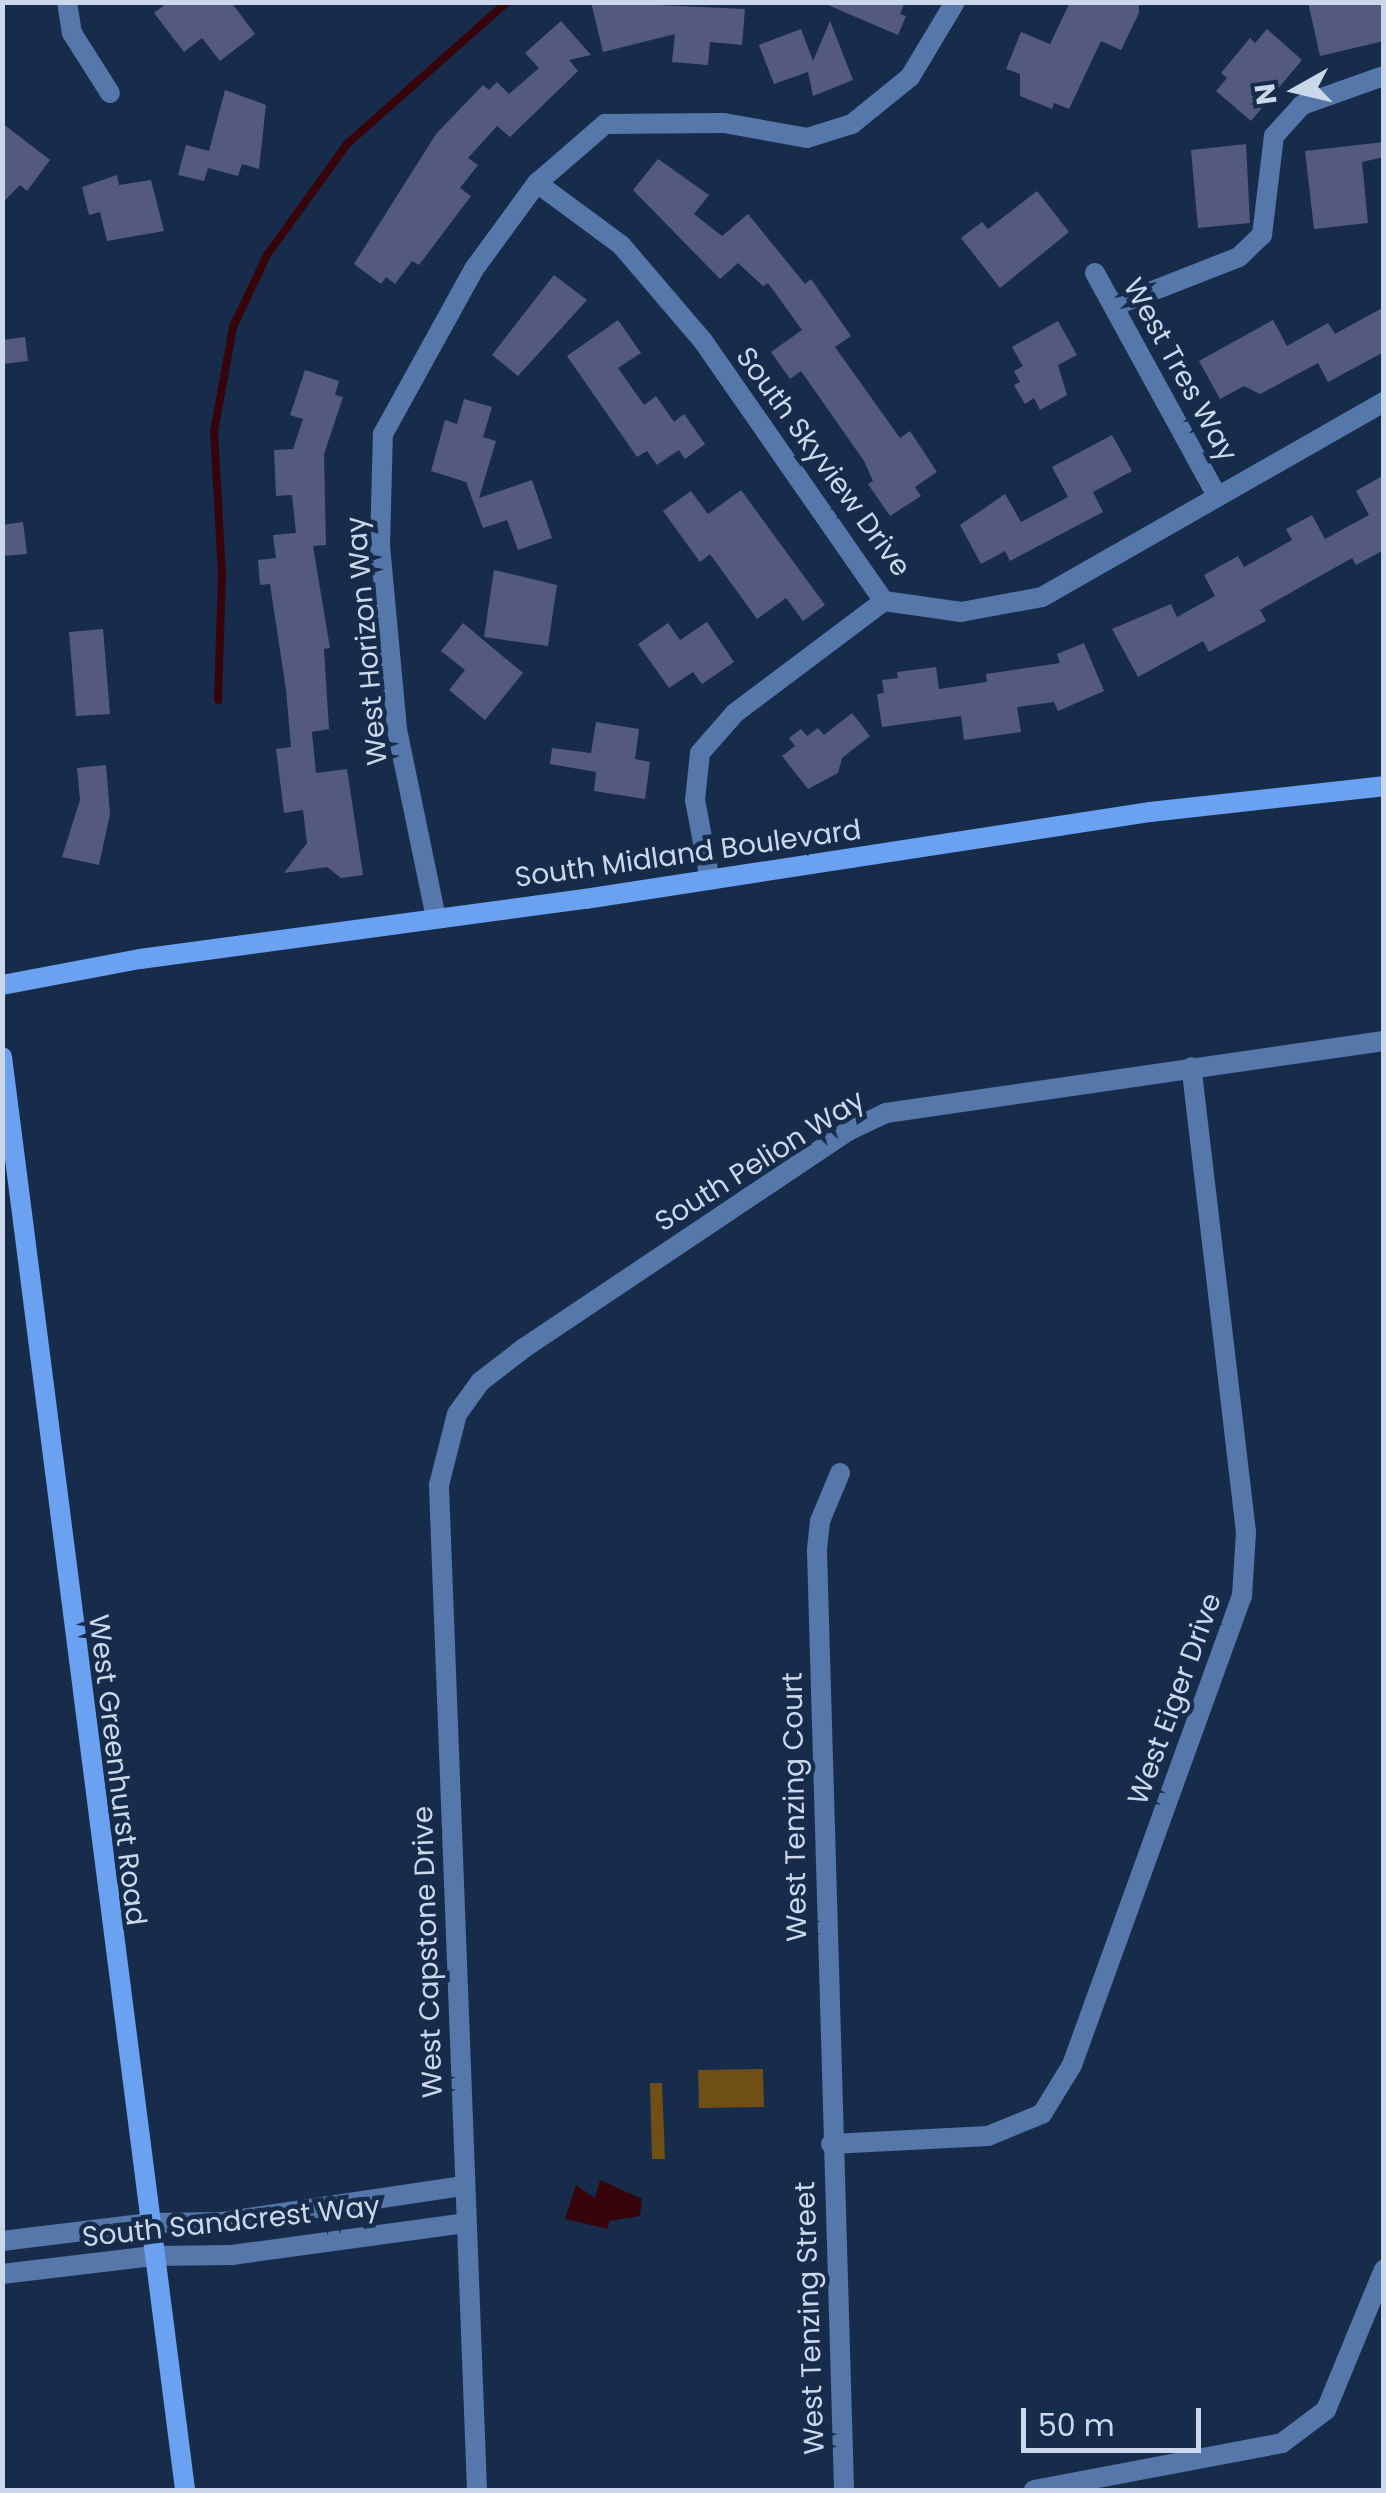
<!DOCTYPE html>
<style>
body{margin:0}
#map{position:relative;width:1386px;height:2493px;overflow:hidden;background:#172c4a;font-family:Poppins,sans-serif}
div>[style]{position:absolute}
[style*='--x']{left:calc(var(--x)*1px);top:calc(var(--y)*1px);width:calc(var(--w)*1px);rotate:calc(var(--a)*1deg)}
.green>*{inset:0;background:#6f4f15}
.water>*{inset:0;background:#38040c}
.stream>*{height:8px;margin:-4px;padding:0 4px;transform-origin:4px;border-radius:4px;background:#38040c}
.building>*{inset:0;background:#54597f}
.street>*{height:20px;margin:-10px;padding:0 10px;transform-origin:10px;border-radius:10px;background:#5577a9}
.secondary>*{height:20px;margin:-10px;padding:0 10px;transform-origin:10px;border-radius:10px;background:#6aa1f1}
span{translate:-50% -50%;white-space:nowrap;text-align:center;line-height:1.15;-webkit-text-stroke:9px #172c4a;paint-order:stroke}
.street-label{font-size:28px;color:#cbd8ec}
.frame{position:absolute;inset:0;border:5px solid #cbd8ec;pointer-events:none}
.north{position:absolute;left:1246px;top:40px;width:100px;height:100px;-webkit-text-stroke:8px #172c4a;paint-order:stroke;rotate:262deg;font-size:28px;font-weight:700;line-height:40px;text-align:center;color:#cbd8ec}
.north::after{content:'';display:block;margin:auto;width:35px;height:45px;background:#cbd8ec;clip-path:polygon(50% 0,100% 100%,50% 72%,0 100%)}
.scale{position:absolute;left:1021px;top:2408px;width:180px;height:45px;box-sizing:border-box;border:5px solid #cbd8ec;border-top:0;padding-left:12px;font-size:30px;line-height:35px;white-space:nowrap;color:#cbd8ec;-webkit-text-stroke:8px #172c4a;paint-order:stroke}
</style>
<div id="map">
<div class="green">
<i style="clip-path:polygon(763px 2069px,764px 2107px,699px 2108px,698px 2070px)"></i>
<i style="clip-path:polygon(650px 2083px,662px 2083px,665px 2159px,652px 2159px)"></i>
</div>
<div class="water">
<i style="clip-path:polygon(600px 2180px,642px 2199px,640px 2216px,609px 2221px,608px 2229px,565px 2219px,576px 2185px,595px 2198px)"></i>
</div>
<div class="stream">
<i style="--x:218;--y:700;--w:126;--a:-88.2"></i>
<i style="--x:222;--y:574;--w:142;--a:-93.2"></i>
<i style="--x:214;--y:432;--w:107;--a:-79.7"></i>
<i style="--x:233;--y:327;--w:80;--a:-64.7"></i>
<i style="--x:267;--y:255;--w:137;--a:-54.2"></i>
<i style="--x:347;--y:144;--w:214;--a:-41.6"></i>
</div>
<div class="building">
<i style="clip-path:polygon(168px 2px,231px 2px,255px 34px,220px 61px,202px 38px,184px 52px,154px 13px)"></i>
<i style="clip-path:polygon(591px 2px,745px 9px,742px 45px,710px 42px,708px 65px,672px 62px,675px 34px,603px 52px)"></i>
<i style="clip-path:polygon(821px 2px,905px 2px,900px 14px,906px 16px,898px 35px)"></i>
<i style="clip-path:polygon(1070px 2px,1139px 2px,1139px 13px,1121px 50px,1101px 41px,1069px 109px,1054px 103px,1052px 109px,1020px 96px,1020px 74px,1006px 69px,1021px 32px,1050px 44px)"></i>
<i style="clip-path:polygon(1308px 2px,1384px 2px,1384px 41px,1320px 56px)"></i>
<i style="clip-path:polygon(561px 21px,591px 55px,569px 60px,578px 71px,510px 137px,497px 126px,468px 158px,478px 165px,460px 188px,471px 196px,419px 265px,412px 261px,395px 284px,386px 277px,381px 284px,354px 264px,436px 134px,483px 85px,489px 90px,497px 82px,509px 94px,539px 68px,525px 53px)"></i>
<i style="clip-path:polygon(830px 21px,853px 80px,813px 96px,808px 72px,774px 84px,759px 45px,801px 29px,813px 61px)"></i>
<i style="clip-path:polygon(1267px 29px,1302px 60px,1251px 121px,1216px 91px,1227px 78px,1221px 73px,1250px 38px,1255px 43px)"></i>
<i style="clip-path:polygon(225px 90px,266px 105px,259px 169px,242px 164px,238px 176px,208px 168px,204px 181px,178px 175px,186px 145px,209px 151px)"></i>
<i style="clip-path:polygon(2px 123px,50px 160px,27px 191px,20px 185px,2px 203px)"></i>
<i style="clip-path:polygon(1384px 142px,1384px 157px,1362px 162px,1368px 223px,1314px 229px,1305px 151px)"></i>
<i style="clip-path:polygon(1246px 144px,1250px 223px,1198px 228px,1191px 150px)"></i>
<i style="clip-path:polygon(658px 159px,709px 195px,694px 214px,722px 236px,748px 214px,805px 284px,811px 279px,851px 336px,835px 347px,900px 438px,910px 431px,937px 472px,915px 487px,921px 496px,890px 516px,868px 484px,873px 481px,864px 461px,801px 371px,790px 379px,771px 352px,802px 330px,768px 283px,763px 286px,738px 263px,720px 279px,633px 190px)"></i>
<i style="clip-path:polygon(117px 175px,119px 185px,151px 180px,164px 231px,107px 241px,100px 212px,89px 215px,82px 187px)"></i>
<i style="clip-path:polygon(1037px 191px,1069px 232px,1000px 288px,961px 238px,982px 222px,988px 229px)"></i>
<i style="clip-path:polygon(554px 275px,587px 300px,518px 376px,492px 355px)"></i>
<i style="clip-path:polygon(1384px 307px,1384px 352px,1328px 382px,1318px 363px,1260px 394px,1244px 386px,1220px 399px,1199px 361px,1273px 320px,1287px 346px,1328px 323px,1335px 334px)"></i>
<i style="clip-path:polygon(618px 320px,641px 353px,618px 368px,644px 405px,656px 396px,674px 422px,684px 414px,705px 444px,685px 459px,679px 450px,657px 465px,647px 451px,637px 457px,567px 356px)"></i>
<i style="clip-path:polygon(1058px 321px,1077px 355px,1058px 365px,1067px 395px,1040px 410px,1034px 398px,1025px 404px,1014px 385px,1020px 382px,1014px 371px,1023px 366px,1012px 347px)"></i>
<i style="clip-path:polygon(25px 337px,28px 361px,2px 364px,2px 340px)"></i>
<i style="clip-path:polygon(305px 370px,339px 381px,335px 395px,343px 397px,324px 454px,326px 545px,313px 546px,330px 648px,324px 649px,329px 729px,312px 732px,316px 773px,347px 769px,363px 875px,341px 878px,327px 867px,284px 873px,307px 843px,303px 810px,284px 813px,276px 749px,291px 747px,286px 690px,270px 584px,260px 585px,258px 560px,276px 558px,273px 535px,296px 533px,292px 495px,276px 496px,274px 450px,293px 449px,303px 419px,290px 415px)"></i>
<i style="clip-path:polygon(464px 399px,492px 407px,483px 437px,496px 441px,479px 498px,532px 480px,552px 538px,518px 550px,507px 520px,483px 528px,466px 482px,431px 471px,445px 420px,457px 424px)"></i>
<i style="clip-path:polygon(1112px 435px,1132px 471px,1093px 492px,1103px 512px,1010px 561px,1005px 551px,981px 564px,960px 525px,1005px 494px,1021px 522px,1068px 497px,1052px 467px)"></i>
<i style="clip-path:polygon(1384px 475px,1384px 550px,1356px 565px,1352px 558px,1260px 610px,1266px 621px,1209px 652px,1203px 641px,1138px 677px,1112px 629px,1171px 604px,1177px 617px,1215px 596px,1204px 575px,1238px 556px,1244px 567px,1292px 540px,1286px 529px,1312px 515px,1325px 539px,1369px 515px,1356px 491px)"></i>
<i style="clip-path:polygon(741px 490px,825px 605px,803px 621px,786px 598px,757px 619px,710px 554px,700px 562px,663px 511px,691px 491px,708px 514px)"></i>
<i style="clip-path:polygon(23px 522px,27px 554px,2px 556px,2px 525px)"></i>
<i style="clip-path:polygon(494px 570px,557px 585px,548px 646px,484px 637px)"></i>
<i style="clip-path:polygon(707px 622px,734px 662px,702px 684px,693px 672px,669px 688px,638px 644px,668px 623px,680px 640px)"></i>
<i style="clip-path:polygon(463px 623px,523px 673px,485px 720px,449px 690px,465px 670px,441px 651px)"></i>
<i style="clip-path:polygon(103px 629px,110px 714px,76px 716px,69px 632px)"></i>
<i style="clip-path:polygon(1084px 643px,1104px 691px,1058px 711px,1054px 702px,1017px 707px,1021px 732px,964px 740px,961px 716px,882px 727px,877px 694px,884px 693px,882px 680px,898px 678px,897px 672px,936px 667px,939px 689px,987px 682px,986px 674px,1060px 663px,1057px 654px)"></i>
<i style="clip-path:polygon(852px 713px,870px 736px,842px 758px,838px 773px,808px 789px,782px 756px,795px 746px,789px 738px,801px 729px,807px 736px,818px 728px,824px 735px)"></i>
<i style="clip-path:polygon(596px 722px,639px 729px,635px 759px,650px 762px,645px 799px,594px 791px,596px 772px,550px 764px,552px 748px,591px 753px)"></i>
<i style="clip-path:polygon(106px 765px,110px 814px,99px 865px,62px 857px,80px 800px,77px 768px)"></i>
</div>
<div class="street">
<i style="--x:67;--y:2;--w:31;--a:81"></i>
<i style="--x:72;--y:33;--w:71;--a:57.7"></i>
<i style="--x:537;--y:183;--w:104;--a:36.4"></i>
<i style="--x:621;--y:245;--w:126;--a:49.5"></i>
<i style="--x:703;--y:341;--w:317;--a:55.2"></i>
<i style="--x:884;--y:601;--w:78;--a:8.1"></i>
<i style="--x:961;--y:612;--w:82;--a:-10.5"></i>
<i style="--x:1042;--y:597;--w:394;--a:-29.7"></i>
<i style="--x:1095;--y:273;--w:252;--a:61.3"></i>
<i style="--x:1114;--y:306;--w:134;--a:-21.4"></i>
<i style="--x:1239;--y:257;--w:32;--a:-44"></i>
<i style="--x:1262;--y:235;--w:100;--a:-83.1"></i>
<i style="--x:1274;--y:136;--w:42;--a:-47.9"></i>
<i style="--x:1302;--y:105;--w:87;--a:-19.5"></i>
<i style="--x:710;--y:880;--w:81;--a:-100.6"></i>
<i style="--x:695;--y:800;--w:47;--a:-83.9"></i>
<i style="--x:700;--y:753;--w:53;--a:-48.8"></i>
<i style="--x:735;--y:713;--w:186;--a:-36.9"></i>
<i style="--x:436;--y:918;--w:193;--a:-101.7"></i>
<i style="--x:397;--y:729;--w:185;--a:-95.3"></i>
<i style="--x:380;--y:545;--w:111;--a:-88.5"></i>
<i style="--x:383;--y:434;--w:188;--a:-61.1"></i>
<i style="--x:474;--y:269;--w:107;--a:-53.8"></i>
<i style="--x:537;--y:183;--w:90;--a:-40.9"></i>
<i style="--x:605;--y:124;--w:119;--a:-0.5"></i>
<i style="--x:724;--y:123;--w:84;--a:10.2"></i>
<i style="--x:807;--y:138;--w:47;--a:-17.3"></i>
<i style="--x:852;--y:124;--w:75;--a:-39"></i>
<i style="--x:910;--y:77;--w:87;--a:-59"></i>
<i style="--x:840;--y:1473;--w:52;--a:112.6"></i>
<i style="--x:820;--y:1521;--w:30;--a:96"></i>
<i style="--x:817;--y:1551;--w:939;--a:88.35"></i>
<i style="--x:831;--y:2144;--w:157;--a:-2.9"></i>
<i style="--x:988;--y:2136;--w:58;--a:-22.2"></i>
<i style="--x:1042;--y:2114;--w:57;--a:-58.5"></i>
<i style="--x:1072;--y:2065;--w:499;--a:-70.1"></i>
<i style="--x:1242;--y:1596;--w:64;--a:-86.4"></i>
<i style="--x:1246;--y:1532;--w:468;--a:-96.7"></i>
<i style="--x:2;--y:2241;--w:147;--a:-7"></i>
<i style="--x:148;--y:2223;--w:74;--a:-0.8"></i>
<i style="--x:222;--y:2222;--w:244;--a:-8.5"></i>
<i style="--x:2;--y:2274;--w:152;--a:-6.8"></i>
<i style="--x:153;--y:2256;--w:79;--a:-0.7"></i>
<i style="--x:232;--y:2255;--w:235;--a:-7.8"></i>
<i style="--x:477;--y:2490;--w:1006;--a:-92.17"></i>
<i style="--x:439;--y:1485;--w:73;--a:-75.8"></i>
<i style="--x:457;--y:1414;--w:39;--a:-54"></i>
<i style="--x:480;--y:1382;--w:56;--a:-37.7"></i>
<i style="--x:524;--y:1348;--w:390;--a:-33.8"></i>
<i style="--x:848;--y:1131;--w:42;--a:-25.3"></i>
<i style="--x:886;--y:1113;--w:503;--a:-8.23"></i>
<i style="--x:1034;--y:2490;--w:252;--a:-10.7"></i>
<i style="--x:1282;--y:2443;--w:55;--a:-36.9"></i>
<i style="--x:1326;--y:2410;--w:152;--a:-67.6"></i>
</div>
<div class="secondary">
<i style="--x:2;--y:985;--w:140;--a:-10.7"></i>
<i style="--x:140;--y:959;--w:449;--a:-7.7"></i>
<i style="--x:585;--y:899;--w:572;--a:-8.75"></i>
<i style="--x:1150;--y:812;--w:235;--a:-6.3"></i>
<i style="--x:2;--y:1057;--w:1445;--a:82.72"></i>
</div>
<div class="street-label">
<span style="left:1180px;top:370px;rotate:61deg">West Tres Way</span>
<span style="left:823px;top:462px;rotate:54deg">South Skyview Drive</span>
<span style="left:367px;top:641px;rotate:-95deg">West Horizon Way</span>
<span style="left:688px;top:854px;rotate:-8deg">South Midland Boulevard</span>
<span style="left:760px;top:1161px;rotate:-32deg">South Pelion Way</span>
<span style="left:1175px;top:1699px;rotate:-70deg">West Eiger Drive</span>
<span style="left:117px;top:1770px;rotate:83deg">West Greenhurst Road</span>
<span style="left:795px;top:1807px;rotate:-91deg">West Tenzing Court</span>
<span style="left:428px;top:1952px;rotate:-92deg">West Capstone Drive</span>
<span style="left:231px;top:2222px;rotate:-6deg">South Sandcrest Way</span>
<span style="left:810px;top:2318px;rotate:-92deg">West Tenzing Street</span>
</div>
<div class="frame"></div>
<div class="north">N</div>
<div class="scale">50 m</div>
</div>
